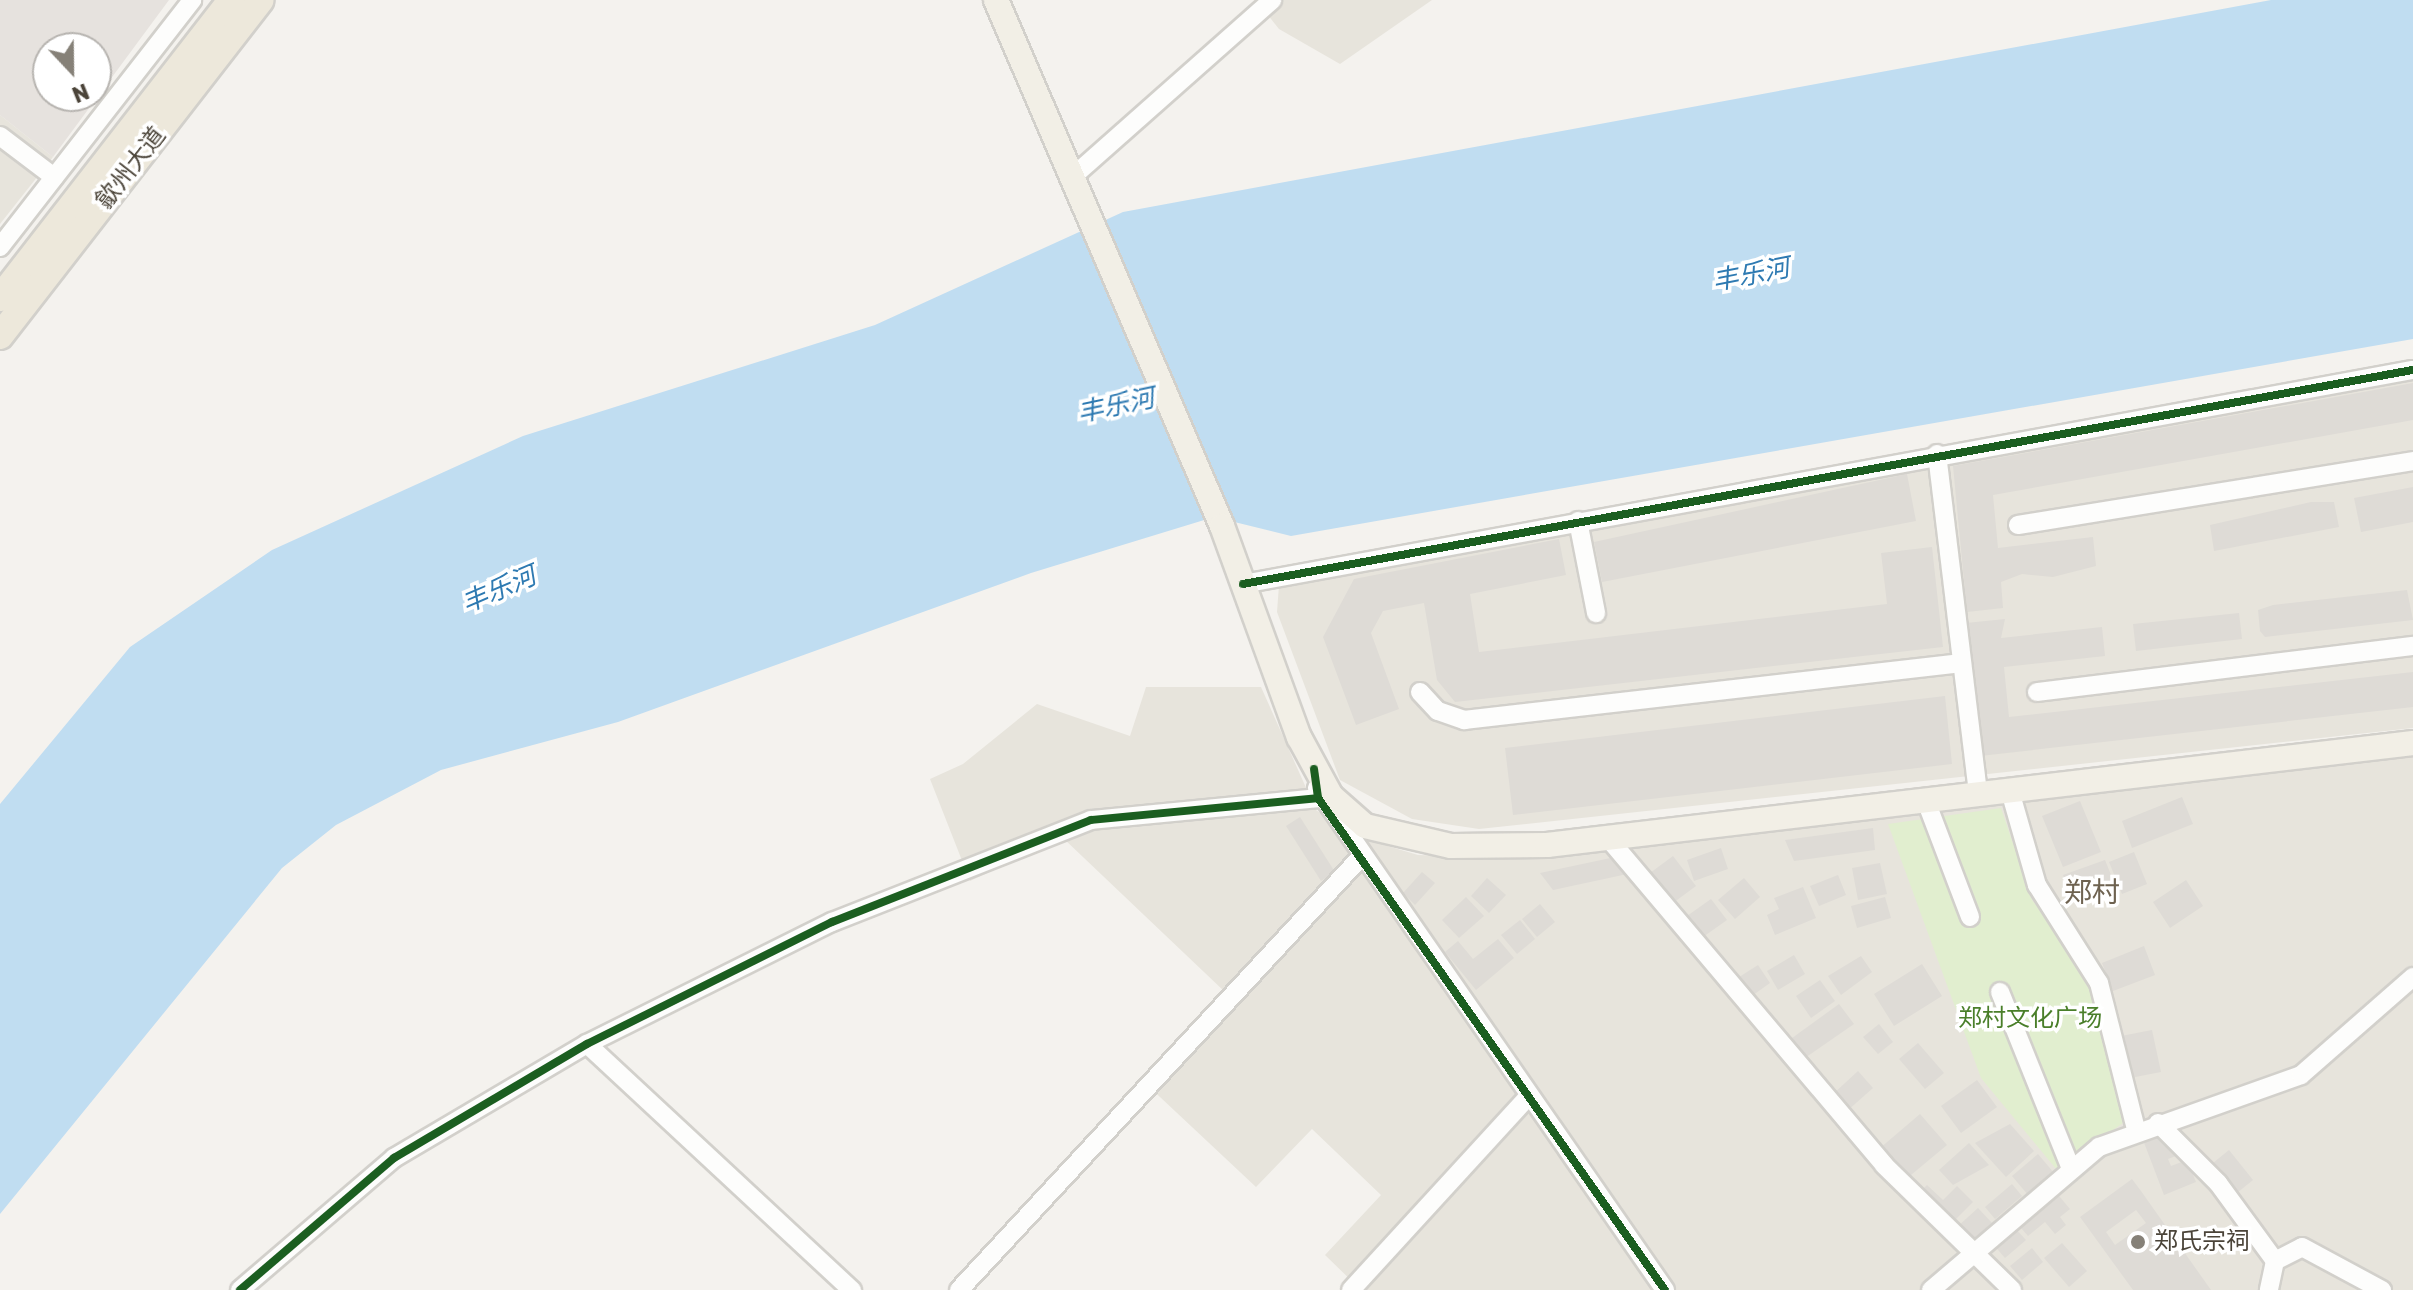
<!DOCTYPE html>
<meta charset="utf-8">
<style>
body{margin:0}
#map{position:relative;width:2413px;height:1290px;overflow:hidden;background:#f4f2ee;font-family:Rubik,"Noto Sans SC",sans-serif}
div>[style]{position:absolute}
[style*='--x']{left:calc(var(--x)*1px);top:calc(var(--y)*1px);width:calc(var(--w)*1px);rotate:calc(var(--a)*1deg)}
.residential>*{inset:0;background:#e7e4dc}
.industrial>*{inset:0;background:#e6e2de}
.green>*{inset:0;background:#e1eecf}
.water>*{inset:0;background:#c0ddf1}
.building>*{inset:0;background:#dedbd6}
.roads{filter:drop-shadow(2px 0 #d2d0cb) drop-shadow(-2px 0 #d2d0cb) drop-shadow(0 2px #d2d0cb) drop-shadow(0 -2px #d2d0cb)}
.minor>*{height:18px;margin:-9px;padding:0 9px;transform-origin:9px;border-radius:9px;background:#fdfdfc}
.major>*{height:24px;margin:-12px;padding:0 12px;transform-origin:12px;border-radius:12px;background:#f2efe6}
.highway>*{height:26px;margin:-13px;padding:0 13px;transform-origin:13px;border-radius:13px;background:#ede8db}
.cycleway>*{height:8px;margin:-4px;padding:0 4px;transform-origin:4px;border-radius:4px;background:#1b5e20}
.dots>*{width:22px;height:22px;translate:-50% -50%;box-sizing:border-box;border:4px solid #fff;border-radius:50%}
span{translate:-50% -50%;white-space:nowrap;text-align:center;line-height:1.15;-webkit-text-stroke:7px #fff;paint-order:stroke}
.street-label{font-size:24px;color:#4b4439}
.park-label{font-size:24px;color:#4a7f2a}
.poi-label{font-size:24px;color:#4b4439}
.left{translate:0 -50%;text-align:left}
.water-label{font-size:26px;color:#2e7ab2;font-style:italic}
.quarter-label{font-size:28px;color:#6e6250}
.north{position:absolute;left:32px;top:32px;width:80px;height:80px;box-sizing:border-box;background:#fff;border:2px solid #b7b4b0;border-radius:50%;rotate:158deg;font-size:22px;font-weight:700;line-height:32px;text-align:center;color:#4b4439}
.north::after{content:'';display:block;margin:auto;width:28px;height:36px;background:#868178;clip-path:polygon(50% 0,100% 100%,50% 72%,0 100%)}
</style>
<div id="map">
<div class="residential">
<i style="clip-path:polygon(1256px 0,1432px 0,1340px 64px,1279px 29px)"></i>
<i style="clip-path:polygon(0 115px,53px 157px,0 224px)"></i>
<i style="clip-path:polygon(2413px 376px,2413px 728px,1479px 829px,1412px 819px,1340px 780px,1277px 612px,1279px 585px)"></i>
<i style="clip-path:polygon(1146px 687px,1261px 687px,1316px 810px,1354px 836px,1418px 855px,1512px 858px,2413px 756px,2413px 1290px,1361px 1290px,1325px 1255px,1381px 1195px,1312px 1129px,1256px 1187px,1144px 1082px,1225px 992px,1063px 838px,970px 881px,930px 779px,963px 764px,1037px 704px,1130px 736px)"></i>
</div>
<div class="industrial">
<i style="clip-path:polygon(evenodd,0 0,169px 0,53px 157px,0 115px,0 0,48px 48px,96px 48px,96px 96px,48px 96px,48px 48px)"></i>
</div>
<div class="green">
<i style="clip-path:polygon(2001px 808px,2032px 900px,2091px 978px,2123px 1123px,2057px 1170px,1981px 1078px,1888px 824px)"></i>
</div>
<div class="water">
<i style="clip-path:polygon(2271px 0,2413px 0,2413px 339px,1291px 536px,1214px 517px,1031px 573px,618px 722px,441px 770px,336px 825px,282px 868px,0 1214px,0 804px,130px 647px,272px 550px,523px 436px,875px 325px,1123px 212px)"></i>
</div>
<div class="building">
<i style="clip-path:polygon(2413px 383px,2413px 420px,1993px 495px,1998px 548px,2093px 537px,2096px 566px,2053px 577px,2022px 574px,2001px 582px,2003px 608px,1967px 612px,1953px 466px)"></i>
<i style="clip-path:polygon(1907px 474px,1916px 521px,1602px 582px,1594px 542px)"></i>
<i style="clip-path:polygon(2413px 487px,2413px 522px,2361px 532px,2354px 498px)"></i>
<i style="clip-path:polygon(2311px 502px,2334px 502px,2339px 527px,2214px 551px,2210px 525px)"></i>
<i style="clip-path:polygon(1559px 539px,1566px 575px,1470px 594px,1479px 652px,1887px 604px,1881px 553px,1932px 547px,1943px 647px,1455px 702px,1437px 680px,1424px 603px,1383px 611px,1371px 633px,1399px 709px,1356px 725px,1323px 637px,1354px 579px)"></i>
<i style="clip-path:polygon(2407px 590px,2413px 620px,2265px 637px,2260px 631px,2258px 610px,2273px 605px)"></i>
<i style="clip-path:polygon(2239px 613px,2242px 639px,2136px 651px,2133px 624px)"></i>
<i style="clip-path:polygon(2005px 619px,2001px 638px,2102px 627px,2105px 656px,2004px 667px,2009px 717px,2413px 672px,2413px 707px,1980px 756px,1966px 623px)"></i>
<i style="clip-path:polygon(1945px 696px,1952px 764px,1513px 815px,1505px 748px)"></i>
<i style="clip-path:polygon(2182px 797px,2193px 824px,2132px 848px,2122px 821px)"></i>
<i style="clip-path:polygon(2080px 801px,2101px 852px,2063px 867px,2042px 816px)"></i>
<i style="clip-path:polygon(1300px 817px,1335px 872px,1321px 881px,1286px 826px)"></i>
<i style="clip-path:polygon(1873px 828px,1875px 850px,1794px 861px,1785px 840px)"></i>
<i style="clip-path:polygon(1721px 848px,1728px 869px,1694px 881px,1687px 860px)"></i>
<i style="clip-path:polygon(2134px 852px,2147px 884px,2122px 894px,2109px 862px)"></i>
<i style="clip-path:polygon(1620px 856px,1632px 873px,1553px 890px,1540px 873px)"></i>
<i style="clip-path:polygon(1673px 856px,1696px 886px,1673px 903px,1650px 873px)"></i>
<i style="clip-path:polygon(2105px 860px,2115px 885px,2072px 900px,2063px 875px)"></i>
<i style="clip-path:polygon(1880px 863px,1887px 894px,1858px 900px,1852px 868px)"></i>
<i style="clip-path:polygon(1422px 872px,1435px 883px,1415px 905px,1403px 893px)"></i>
<i style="clip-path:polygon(1838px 875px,1846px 895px,1819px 906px,1810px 886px)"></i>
<i style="clip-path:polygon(1487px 878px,1506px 895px,1489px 913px,1471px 896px)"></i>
<i style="clip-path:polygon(1744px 878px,1760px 897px,1735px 919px,1718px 900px)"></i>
<i style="clip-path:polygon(2186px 880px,2203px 906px,2170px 928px,2153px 902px)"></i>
<i style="clip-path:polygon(1803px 887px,1816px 918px,1775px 935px,1767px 915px,1779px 909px,1774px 898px)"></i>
<i style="clip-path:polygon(1466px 897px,1484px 916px,1459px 938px,1442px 920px)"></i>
<i style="clip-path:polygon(1885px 897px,1891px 918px,1857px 928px,1851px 906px)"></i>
<i style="clip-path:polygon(1711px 899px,1727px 920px,1703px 937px,1687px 916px)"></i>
<i style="clip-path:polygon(1540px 904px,1555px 922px,1537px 937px,1522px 919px)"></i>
<i style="clip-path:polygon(1520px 920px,1535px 939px,1517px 954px,1501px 935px)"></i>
<i style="clip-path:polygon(1498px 939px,1514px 958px,1476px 990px,1445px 952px,1458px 941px,1473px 959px)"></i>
<i style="clip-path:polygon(2144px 946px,2155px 975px,2113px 991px,2102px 963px)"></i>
<i style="clip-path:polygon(1794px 955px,1805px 974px,1778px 990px,1767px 971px)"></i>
<i style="clip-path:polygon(1861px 956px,1872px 972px,1841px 995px,1828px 976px)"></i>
<i style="clip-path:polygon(1922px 964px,1942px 996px,1894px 1026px,1874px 994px)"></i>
<i style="clip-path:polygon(1758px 965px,1770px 983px,1749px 998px,1736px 979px)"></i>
<i style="clip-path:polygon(1820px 980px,1835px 1001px,1811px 1018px,1796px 996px)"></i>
<i style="clip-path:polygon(1839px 1004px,1854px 1024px,1802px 1060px,1788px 1041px)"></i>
<i style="clip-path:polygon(1879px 1024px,1893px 1042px,1878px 1054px,1863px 1037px)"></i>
<i style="clip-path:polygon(2152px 1030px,2161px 1072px,2130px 1078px,2121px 1036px)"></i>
<i style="clip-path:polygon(1918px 1043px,1944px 1073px,1925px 1089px,1899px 1059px)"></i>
<i style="clip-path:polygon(1858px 1071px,1873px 1088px,1847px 1111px,1832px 1095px)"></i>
<i style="clip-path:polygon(1977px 1080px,1997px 1107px,1961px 1133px,1941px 1106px)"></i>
<i style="clip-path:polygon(1920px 1114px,1947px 1145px,1905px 1180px,1879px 1149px)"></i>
<i style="clip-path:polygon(2010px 1124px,2034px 1151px,2006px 1177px,1975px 1143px)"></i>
<i style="clip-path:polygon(2162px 1133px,2181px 1154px,2168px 1159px,2171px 1166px,2187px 1160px,2196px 1182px,2164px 1195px,2143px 1140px)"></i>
<i style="clip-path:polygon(1969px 1143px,1989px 1165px,1953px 1185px,1939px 1170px)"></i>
<i style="clip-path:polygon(2229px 1150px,2253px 1180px,2232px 1197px,2208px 1167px)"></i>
<i style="clip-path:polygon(2038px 1154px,2054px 1173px,2028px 1195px,2012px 1176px)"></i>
<i style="clip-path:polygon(evenodd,2132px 1179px,2141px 1191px,2211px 1290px,2133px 1290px,2080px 1217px,2132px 1179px,2136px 1210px,2146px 1223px,2115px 1245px,2106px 1232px,2136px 1210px)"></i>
<i style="clip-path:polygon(2012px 1184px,2022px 1196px,1995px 1219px,1985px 1207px)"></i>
<i style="clip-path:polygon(1927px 1185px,1943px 1200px,1957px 1186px,1973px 1202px,1951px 1224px,1919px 1193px)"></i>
<i style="clip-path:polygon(2054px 1190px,2070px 1209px,2060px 1217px,2066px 1225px,2055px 1234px,2045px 1222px,2028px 1236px,2015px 1221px)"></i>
<i style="clip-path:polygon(1978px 1208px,1993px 1224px,1972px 1244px,1957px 1227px)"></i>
<i style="clip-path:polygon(2013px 1226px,2026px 1240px,2005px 1258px,1992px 1243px)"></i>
<i style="clip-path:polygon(2062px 1243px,2087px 1271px,2069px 1287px,2044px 1258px)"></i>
<i style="clip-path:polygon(2032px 1248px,2043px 1262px,2022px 1280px,2010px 1266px)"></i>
</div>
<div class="roads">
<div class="minor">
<i style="--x:0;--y:136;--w:68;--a:37.2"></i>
<i style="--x:1070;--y:179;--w:270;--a:-41.5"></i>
<i style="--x:0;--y:247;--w:313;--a:-52.1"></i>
<i style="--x:1937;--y:454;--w:343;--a:83.1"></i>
<i style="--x:1578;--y:521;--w:94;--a:78.9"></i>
<i style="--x:2018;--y:525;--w:400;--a:-9.2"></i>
<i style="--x:1243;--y:584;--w:1189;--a:-10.37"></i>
<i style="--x:1420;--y:692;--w:26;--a:47"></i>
<i style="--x:1438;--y:711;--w:28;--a:19"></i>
<i style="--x:1464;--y:720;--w:501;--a:-6.53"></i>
<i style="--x:2037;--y:692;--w:379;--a:-7"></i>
<i style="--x:1317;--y:788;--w:611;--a:55.27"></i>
<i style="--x:2010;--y:791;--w:98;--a:74"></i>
<i style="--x:2037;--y:885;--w:116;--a:57.7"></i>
<i style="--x:2099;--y:983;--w:151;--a:75.8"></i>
<i style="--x:1926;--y:801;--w:124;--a:69.2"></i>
<i style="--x:1608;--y:838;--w:428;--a:49.8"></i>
<i style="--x:1884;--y:1165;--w:179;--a:44.3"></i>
<i style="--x:2000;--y:992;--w:191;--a:68.1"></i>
<i style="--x:587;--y:1044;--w:362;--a:42.9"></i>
<i style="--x:2158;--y:1123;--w:85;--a:45"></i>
<i style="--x:2218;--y:1183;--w:97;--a:53.8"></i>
<i style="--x:2275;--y:1261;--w:30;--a:102"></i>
<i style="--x:2275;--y:1261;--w:30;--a:-27"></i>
<i style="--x:2302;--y:1247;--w:91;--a:28.3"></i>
<i style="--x:240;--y:1290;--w:203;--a:-40.6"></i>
<i style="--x:394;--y:1158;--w:224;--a:-30.6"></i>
<i style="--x:587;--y:1044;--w:274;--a:-26.5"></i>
<i style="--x:832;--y:922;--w:278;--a:-21.5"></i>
<i style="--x:1091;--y:820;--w:228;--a:-5.5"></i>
<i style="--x:959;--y:1290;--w:589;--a:-47.13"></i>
<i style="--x:1351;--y:1290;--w:263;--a:-47.5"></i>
<i style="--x:1931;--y:1290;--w:221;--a:-40.4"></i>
<i style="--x:2099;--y:1147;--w:214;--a:-19.6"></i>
<i style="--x:2301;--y:1075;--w:149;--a:-41.2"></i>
</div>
<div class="major">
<i style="--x:996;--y:0;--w:572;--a:66.75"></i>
<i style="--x:1222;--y:526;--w:225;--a:70"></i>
<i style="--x:1299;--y:737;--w:67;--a:61.5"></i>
<i style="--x:1331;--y:796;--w:45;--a:41.4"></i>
<i style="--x:1365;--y:826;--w:88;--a:13.1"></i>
<i style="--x:1451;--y:846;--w:96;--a:-0.6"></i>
<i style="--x:1547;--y:845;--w:872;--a:-6.72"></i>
</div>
<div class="highway">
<i style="--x:0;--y:298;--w:377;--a:-52.2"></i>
<i style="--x:0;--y:336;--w:425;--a:-52.2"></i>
</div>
</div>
<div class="cycleway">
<i style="--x:1243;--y:584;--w:1189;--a:-10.37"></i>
<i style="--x:1314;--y:769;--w:29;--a:82"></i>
<i style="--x:1318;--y:798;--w:602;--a:54.81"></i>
<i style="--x:240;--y:1290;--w:203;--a:-40.6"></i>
<i style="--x:394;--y:1158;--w:224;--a:-30.6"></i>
<i style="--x:587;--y:1044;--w:274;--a:-26.5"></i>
<i style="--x:832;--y:922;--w:278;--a:-21.5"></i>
<i style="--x:1091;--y:820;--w:228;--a:-5.5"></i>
</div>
<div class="dots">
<i style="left:2138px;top:1242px;background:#868178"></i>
</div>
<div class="street-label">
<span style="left:131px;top:168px;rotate:-52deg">歙州大道</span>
</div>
<div class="park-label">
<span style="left:2030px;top:1019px">郑村文化广场</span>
</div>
<div class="poi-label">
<span class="left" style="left:2154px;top:1242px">郑氏宗祠</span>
</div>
<div class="water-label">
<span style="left:1751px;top:275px;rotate:-11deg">丰乐河</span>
<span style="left:1116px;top:406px;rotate:-12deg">丰乐河</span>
<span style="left:499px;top:590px;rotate:-23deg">丰乐河</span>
</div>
<div class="quarter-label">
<span style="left:2092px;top:893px">郑村</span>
</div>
<div class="north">N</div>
</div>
